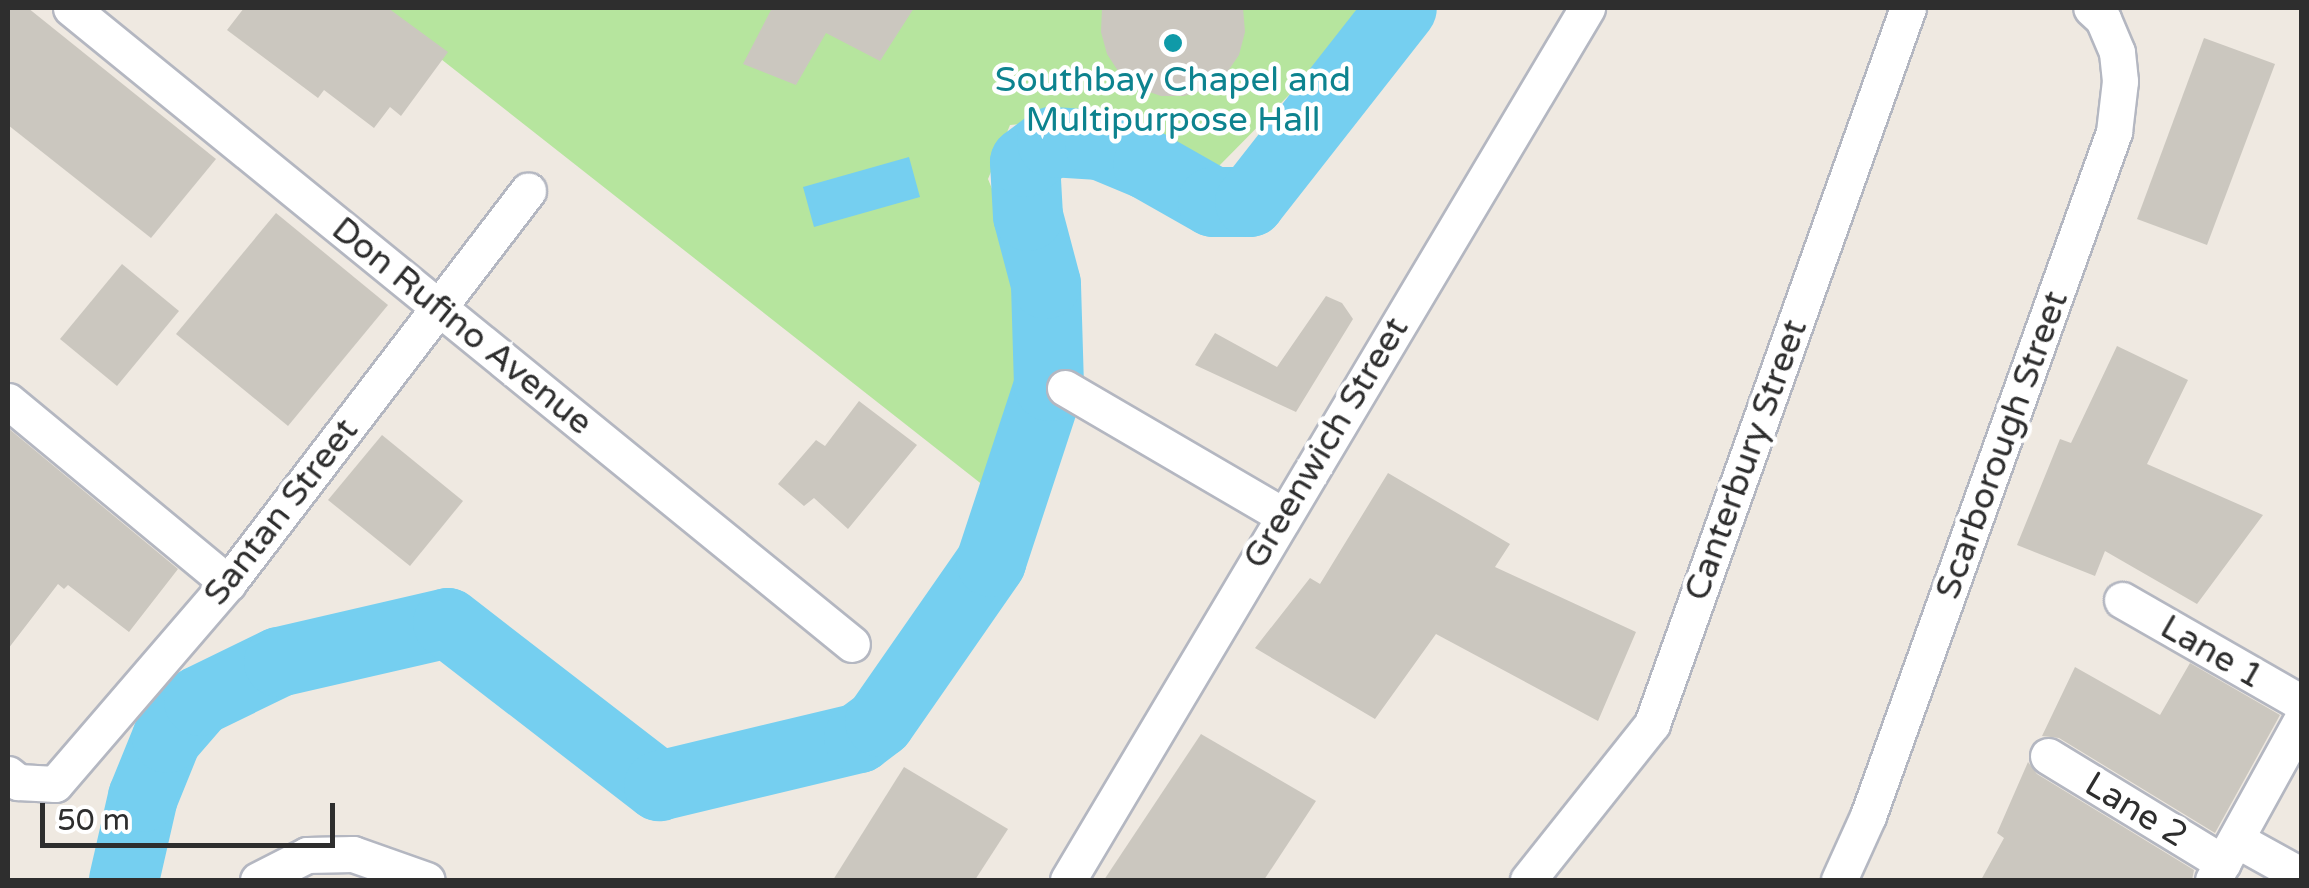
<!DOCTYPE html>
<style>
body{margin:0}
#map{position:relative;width:2309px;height:888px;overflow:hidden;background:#efe9e1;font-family:"Varela Round",sans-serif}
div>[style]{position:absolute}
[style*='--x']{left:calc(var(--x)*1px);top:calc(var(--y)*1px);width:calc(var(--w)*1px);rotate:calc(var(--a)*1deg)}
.green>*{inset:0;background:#b6e59e}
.water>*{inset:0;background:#75cff0}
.river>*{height:70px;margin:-35px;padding:0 35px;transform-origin:35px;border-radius:35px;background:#75cff0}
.building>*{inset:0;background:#cbc7bf}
.roads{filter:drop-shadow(2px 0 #b4b7c1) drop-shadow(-2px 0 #b4b7c1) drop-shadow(0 2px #b4b7c1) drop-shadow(0 -2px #b4b7c1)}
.street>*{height:35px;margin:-17.5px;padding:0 17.5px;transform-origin:17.5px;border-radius:17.5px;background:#fff}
.dots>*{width:28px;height:28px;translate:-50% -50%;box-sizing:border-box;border:5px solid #fff;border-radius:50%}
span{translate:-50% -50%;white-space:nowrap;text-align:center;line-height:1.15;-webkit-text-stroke:9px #fff;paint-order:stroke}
.culture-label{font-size:35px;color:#0d838f}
.street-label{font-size:35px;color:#2e2e2e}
.frame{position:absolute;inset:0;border:10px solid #2e2e2e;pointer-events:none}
.scale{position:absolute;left:40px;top:803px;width:295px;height:45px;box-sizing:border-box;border:5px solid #2e2e2e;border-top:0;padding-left:12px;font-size:30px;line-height:35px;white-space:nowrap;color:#2e2e2e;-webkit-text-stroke:8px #fff;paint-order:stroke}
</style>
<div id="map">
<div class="green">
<i style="clip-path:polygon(376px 8px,1375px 8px,1217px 168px,1129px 130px,1070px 119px,1010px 125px,988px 179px,1032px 287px,1015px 401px,993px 493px)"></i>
</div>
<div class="water">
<i style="clip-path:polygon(909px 157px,920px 197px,814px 227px,803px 187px)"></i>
</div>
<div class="river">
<i style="--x:124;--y:880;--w:85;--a:-77.1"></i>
<i style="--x:143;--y:797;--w:64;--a:-67.9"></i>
<i style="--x:167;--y:738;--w:49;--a:-49.1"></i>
<i style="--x:199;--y:701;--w:89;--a:-26"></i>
<i style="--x:279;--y:662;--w:173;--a:-13"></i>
<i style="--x:448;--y:623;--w:267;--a:37.7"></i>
<i style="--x:659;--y:786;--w:206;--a:-13.5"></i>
<i style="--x:859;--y:738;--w:26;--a:-37"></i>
<i style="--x:880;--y:722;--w:195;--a:-55.2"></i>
<i style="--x:991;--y:562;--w:185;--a:-71.8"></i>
<i style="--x:1049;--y:386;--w:102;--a:-91.7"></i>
<i style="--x:1046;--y:284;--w:70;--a:-104.8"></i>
<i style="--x:1028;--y:216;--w:54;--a:-93.2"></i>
<i style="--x:1025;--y:162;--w:34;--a:-37"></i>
<i style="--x:1052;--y:142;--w:48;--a:3.6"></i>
<i style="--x:1100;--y:145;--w:52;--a:22.6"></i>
<i style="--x:1148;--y:165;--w:75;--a:29.6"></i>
<i style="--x:1213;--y:202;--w:37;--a:0"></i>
<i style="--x:1250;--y:202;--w:246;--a:-51.9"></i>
</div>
<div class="building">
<i style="clip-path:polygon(8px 8px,28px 8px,216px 159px,151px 238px,8px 125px)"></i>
<i style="clip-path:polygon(244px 8px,388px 8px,448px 52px,401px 116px,390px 107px,374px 128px,324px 90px,318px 98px,227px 30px)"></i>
<i style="clip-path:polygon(772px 8px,914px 8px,880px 61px,826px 33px,796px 85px,743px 64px)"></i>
<i style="clip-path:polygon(1102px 8px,1243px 8px,1245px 32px,1239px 55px,1226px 74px,1206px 89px,1184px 96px,1161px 96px,1138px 88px,1120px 74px,1107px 54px,1101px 32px)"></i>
<i style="clip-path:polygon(2204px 38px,2275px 64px,2207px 245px,2137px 219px)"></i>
<i style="clip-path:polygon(276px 213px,388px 305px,288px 426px,176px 334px)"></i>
<i style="clip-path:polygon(122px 264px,179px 311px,117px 386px,60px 339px)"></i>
<i style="clip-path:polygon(1326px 296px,1342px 303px,1353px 319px,1296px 412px,1195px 365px,1215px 333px,1277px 367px)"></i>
<i style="clip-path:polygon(2117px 346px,2188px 380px,2147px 464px,2263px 515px,2197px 604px,2105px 551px,2095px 576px,2017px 545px,2060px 439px,2071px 443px)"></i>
<i style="clip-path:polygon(859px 401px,917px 445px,848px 529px,814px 498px,804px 506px,778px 484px,816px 440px,825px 446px)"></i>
<i style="clip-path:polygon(8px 428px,178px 569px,129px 632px,68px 585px,64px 589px,58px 584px,8px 649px)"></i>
<i style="clip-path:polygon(382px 435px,463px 501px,410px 566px,328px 500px)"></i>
<i style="clip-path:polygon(1388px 473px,1510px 544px,1495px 567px,1636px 632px,1598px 721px,1436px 634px,1375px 719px,1255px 648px,1310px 578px,1320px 584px)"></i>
<i style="clip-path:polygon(2190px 663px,2280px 715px,2215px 833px,2059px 738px,2042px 736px,2075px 667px,2160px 715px)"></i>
<i style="clip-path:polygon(1201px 734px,1316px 801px,1264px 880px,1104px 880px)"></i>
<i style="clip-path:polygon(2028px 762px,2037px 774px,2194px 870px,2192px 880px,1981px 880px,2004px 838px,1997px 833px)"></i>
<i style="clip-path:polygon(904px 767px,1008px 829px,975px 880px,833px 880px)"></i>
</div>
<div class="roads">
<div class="street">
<i style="--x:71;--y:8;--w:1007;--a:39.16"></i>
<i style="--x:1065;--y:388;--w:251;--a:30.3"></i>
<i style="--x:8;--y:401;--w:286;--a:39.6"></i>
<i style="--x:2122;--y:600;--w:207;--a:29.8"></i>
<i style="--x:2048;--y:756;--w:205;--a:31.4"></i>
<i style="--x:8;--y:774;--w:13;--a:39"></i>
<i style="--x:18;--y:782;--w:37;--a:3"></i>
<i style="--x:55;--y:784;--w:265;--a:-49.3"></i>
<i style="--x:228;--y:583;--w:494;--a:-52.6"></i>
<i style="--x:2237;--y:840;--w:74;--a:29"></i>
<i style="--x:258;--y:880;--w:55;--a:-27"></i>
<i style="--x:307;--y:855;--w:46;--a:-1.2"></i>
<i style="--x:353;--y:854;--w:78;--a:19.4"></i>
<i style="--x:1068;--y:880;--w:1015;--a:-59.24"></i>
<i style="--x:1528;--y:880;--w:199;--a:-51.5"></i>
<i style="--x:1652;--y:724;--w:760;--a:-70.33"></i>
<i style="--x:1839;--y:880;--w:70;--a:-65.6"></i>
<i style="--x:1868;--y:816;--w:727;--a:-70.22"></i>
<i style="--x:2114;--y:132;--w:51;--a:-83.3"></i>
<i style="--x:2120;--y:81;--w:29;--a:-96"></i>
<i style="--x:2117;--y:52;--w:36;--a:-113"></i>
<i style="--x:2103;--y:19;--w:16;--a:-137"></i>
<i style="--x:2213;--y:880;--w:184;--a:-61.1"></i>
</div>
</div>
<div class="dots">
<i style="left:1173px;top:43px;background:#0f9aa8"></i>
</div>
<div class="culture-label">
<span style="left:1173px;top:100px">Southbay Chapel and<br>Multipurpose Hall</span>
</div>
<div class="street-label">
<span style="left:462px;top:326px;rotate:39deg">Don Rufino Avenue</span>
<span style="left:1326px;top:443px;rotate:-59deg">Greenwich Street</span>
<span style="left:2002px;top:445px;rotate:-70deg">Scarborough Street</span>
<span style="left:1746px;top:460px;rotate:-70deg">Canterbury Street</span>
<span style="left:281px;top:512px;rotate:-52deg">Santan Street</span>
<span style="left:2212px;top:652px;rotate:30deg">Lane 1</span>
<span style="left:2136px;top:810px;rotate:31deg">Lane 2</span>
</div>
<div class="frame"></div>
<div class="scale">50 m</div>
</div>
